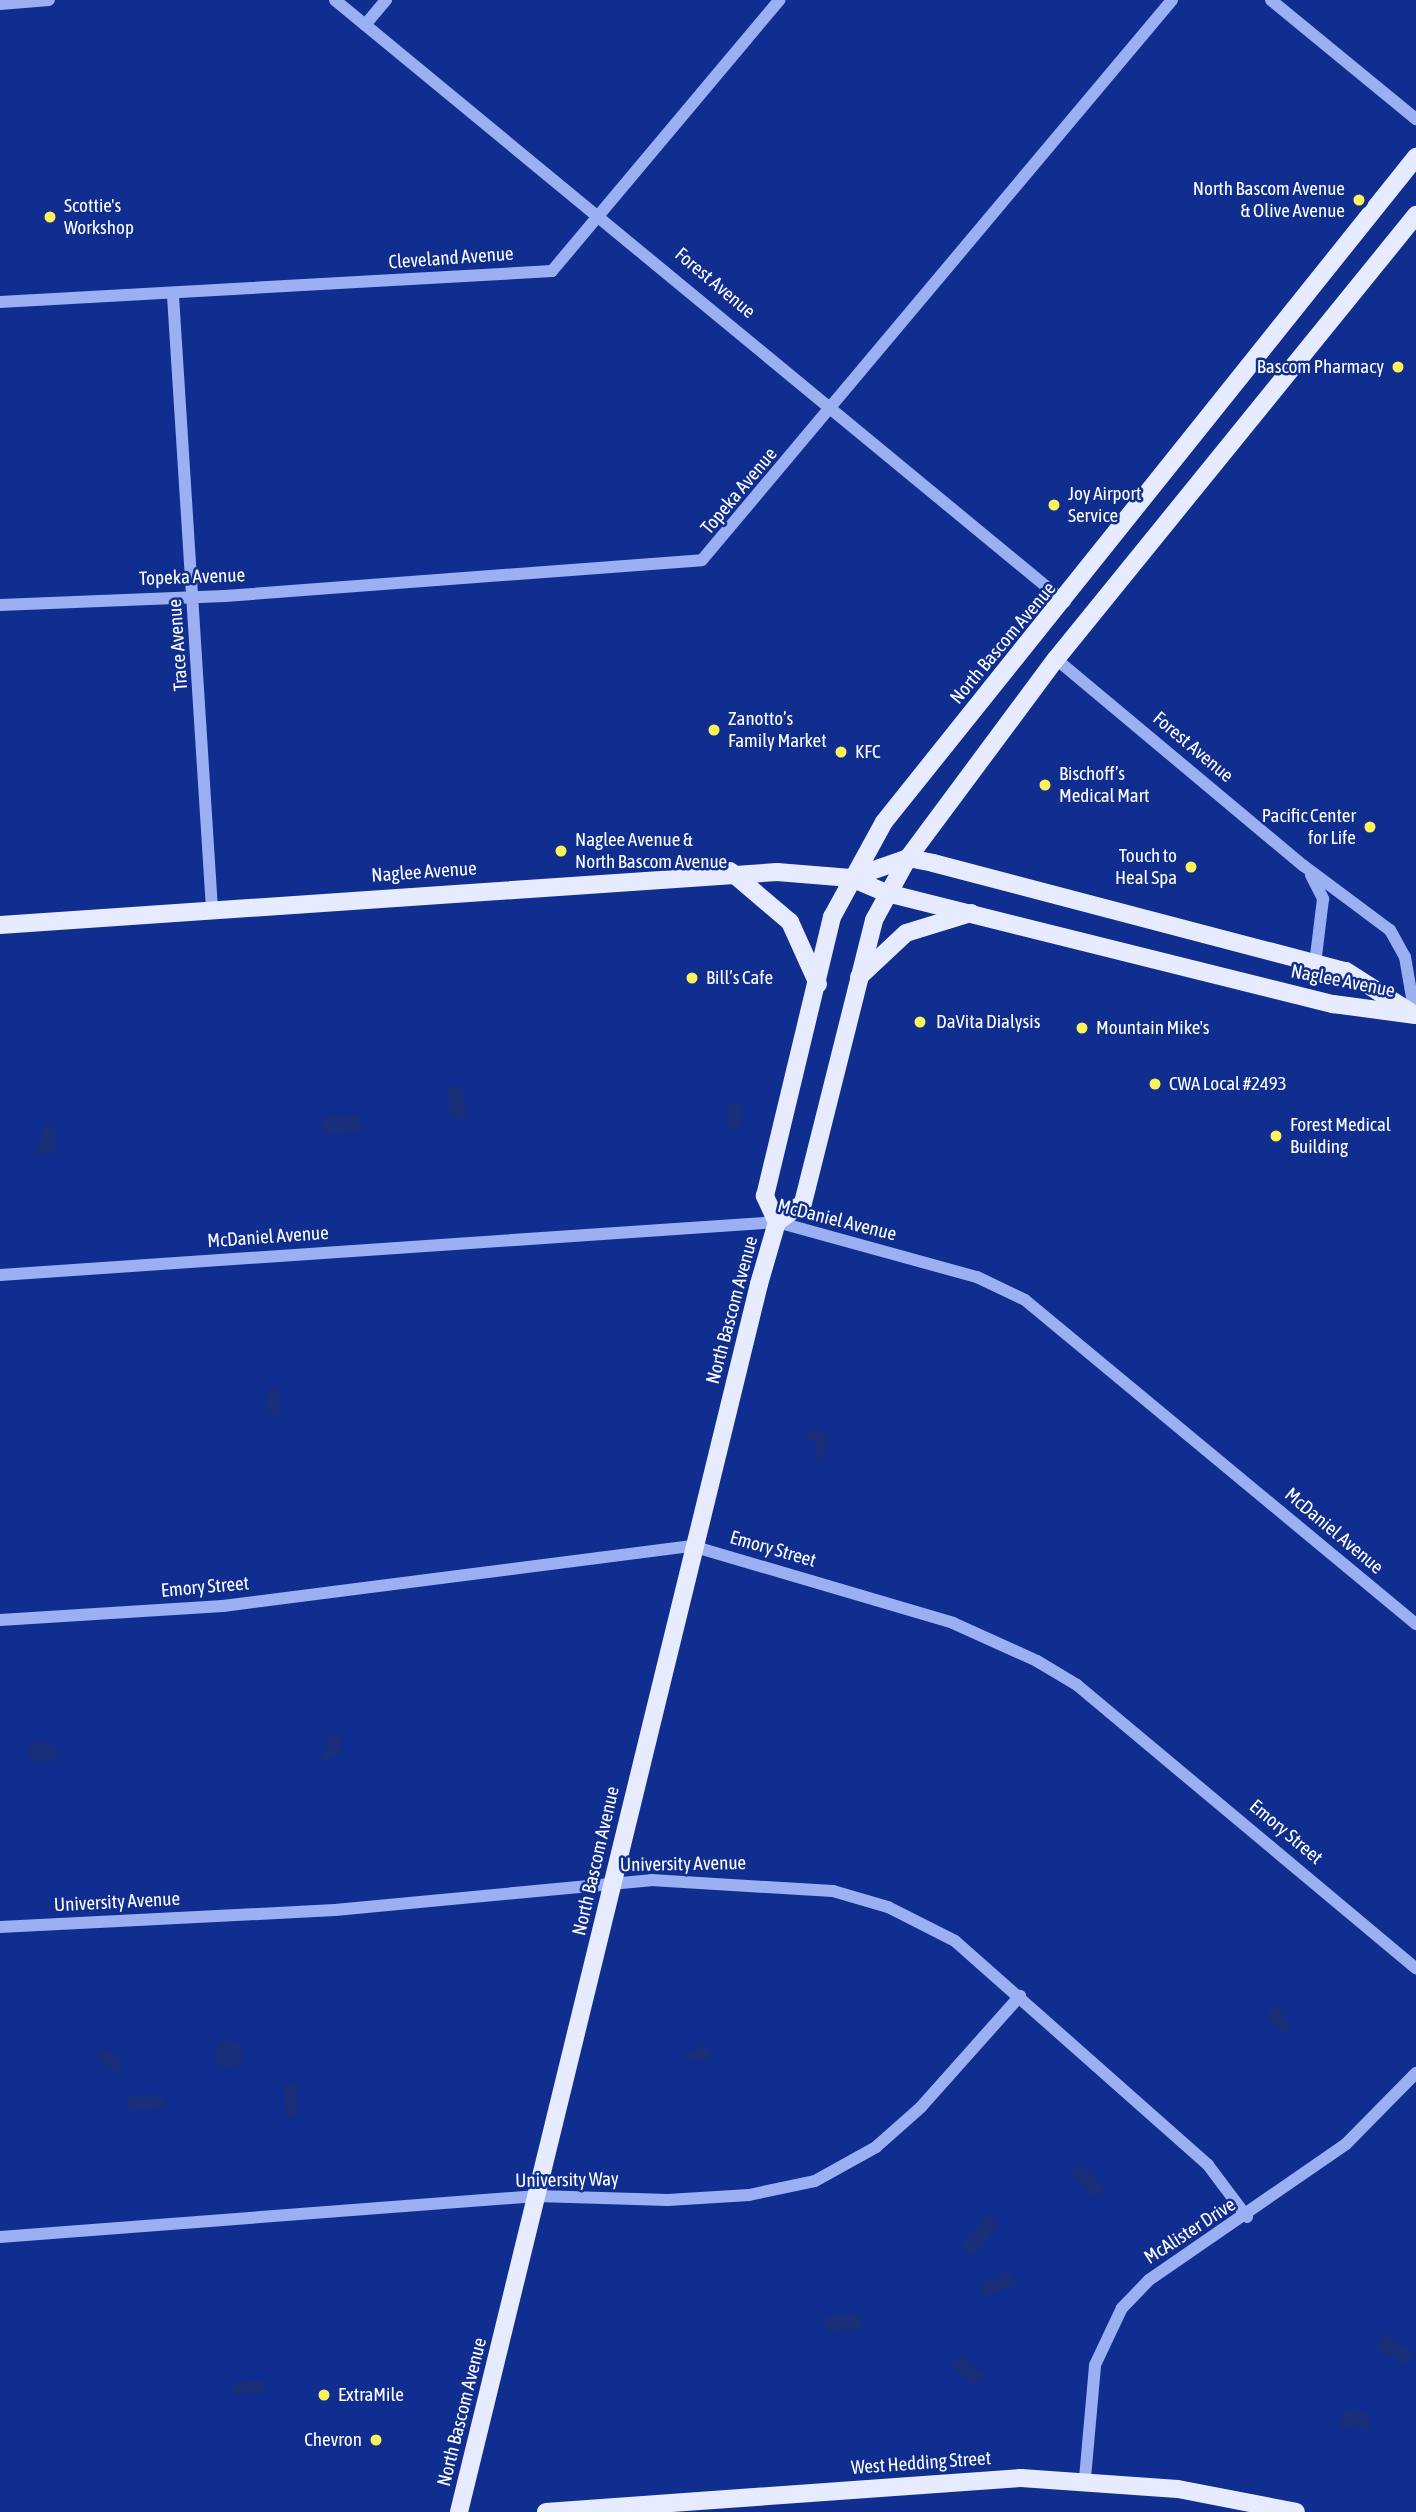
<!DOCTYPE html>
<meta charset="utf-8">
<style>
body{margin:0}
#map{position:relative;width:1416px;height:2512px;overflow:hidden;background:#102e90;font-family:"Asap Condensed",sans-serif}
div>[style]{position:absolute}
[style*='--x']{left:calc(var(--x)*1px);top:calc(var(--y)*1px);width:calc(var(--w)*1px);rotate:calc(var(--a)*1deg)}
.water>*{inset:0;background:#192f7a}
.round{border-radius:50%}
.minor>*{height:12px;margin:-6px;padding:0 6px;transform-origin:6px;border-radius:6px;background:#9ab0f3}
.major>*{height:18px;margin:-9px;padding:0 9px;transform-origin:9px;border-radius:9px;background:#e6ebff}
.dots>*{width:19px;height:19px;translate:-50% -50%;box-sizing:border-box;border:4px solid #102e90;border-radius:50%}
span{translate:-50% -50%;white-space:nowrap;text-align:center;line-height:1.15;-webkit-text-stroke:5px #102e90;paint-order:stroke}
.poi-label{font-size:19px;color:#fff}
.right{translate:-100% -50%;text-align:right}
.left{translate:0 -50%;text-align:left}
.street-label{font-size:19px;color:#fff}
</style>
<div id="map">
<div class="water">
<i style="clip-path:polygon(447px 1086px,462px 1087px,467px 1115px,461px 1120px,450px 1114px)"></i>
<i style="clip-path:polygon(737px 1102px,743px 1109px,740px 1127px,730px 1132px,724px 1106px)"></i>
<i style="clip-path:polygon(360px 1115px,361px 1132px,323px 1134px,323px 1117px)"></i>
<i style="clip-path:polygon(45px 1121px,54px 1122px,55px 1153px,36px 1154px)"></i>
<i style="clip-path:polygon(269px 1384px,280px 1392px,278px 1421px,266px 1406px)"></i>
<i style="clip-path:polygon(808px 1428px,829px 1434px,822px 1460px,813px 1458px,817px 1442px,805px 1438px)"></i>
<i style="clip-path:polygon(329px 1733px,340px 1733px,341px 1754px,321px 1762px)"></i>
<i style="clip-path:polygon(36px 1740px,57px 1747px,57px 1761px,35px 1761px,25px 1750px)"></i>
<i style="clip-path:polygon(1277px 2004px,1292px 2028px,1282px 2033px,1269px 2021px,1268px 2008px)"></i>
<i class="round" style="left:215px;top:2040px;width:28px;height:28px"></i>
<i style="clip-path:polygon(702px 2045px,711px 2051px,709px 2060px,680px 2059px)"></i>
<i style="clip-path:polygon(98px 2046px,119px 2058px,121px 2074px,101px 2061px)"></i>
<i style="clip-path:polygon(297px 2083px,299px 2116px,286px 2117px,283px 2084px)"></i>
<i style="clip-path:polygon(164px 2094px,165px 2108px,128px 2111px,127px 2096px)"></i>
<i style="clip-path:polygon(1081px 2162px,1105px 2188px,1092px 2199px,1070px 2171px)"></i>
<i style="clip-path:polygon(987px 2214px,999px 2224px,973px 2256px,960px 2245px)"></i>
<i style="clip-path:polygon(1010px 2271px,1016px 2285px,983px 2298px,978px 2284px)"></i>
<i style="clip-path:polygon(860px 2313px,862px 2329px,826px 2333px,824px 2316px)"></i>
<i style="clip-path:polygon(1384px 2333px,1415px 2354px,1404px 2365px,1376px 2348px)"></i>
<i style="clip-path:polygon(961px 2353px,984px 2375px,973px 2386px,951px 2365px)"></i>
<i style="clip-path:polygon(265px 2380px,265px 2393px,234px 2395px,233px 2382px)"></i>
<i style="clip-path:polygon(1356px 2409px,1370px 2415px,1368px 2433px,1358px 2426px,1339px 2429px,1345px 2411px)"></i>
</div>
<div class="minor">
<i style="--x:335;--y:0;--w:946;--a:39.51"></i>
<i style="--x:1271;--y:0;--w:188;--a:39.4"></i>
<i style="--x:0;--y:4;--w:49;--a:-4.7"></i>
<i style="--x:365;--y:25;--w:33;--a:-50"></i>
<i style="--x:173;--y:296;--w:614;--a:86.36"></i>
<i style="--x:0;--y:302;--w:553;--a:-3.21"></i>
<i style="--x:552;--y:271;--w:354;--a:-50"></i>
<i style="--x:0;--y:605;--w:225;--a:-2.3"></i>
<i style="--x:225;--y:596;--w:478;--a:-4.3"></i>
<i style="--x:702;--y:560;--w:731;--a:-49.99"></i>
<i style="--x:1056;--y:659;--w:323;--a:39.9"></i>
<i style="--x:1304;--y:866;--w:107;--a:36.7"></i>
<i style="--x:1390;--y:930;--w:31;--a:61"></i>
<i style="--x:1405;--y:957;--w:59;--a:80.2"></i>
<i style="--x:1311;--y:875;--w:27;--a:63"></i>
<i style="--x:1323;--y:899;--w:65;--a:97"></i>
<i style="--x:0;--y:1275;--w:779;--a:-3.9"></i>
<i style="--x:777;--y:1222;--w:207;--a:15.4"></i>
<i style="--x:977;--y:1277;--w:53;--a:25.6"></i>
<i style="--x:1025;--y:1300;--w:508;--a:39.65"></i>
<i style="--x:0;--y:1620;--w:223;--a:-3.6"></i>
<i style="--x:223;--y:1606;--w:473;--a:-7.3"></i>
<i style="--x:692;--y:1546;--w:272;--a:16.4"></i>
<i style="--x:953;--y:1623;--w:92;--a:24.3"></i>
<i style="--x:1037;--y:1661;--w:47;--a:31"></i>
<i style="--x:1077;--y:1685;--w:442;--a:39.9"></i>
<i style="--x:0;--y:1927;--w:335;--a:-2.9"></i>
<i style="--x:335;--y:1910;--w:317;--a:-5.4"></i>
<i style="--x:651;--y:1880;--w:182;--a:3.5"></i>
<i style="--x:833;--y:1891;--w:57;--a:16.2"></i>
<i style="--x:888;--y:1907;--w:75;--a:26.9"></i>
<i style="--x:955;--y:1941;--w:338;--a:41.5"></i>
<i style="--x:1208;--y:2165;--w:65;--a:53.1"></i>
<i style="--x:0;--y:2237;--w:539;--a:-4.37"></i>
<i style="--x:537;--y:2196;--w:131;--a:1.7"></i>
<i style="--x:668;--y:2200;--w:81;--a:-3.5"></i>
<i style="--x:749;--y:2195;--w:67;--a:-12"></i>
<i style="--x:815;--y:2181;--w:70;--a:-29.1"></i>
<i style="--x:876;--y:2147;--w:60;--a:-41.6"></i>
<i style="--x:921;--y:2107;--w:149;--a:-48.3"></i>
<i style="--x:1085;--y:2478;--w:113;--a:-84.9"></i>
<i style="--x:1095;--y:2365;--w:63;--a:-64.7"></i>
<i style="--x:1122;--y:2308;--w:39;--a:-46"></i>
<i style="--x:1149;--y:2280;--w:239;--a:-34.6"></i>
<i style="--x:1346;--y:2144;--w:100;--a:-45.4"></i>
</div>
<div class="major">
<i style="--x:730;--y:871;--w:79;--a:40.4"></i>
<i style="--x:790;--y:922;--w:68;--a:65.7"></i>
<i style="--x:851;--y:878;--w:60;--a:-19.3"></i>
<i style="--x:908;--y:858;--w:25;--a:11"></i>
<i style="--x:933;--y:863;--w:427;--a:14.7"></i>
<i style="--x:1346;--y:971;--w:76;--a:32.6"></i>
<i style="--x:0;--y:925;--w:779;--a:-3.9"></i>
<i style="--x:777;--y:872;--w:74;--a:4.6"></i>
<i style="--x:851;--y:878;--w:39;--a:23"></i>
<i style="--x:887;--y:893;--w:460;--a:14"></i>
<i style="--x:1333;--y:1004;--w:83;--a:7.6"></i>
<i style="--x:859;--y:977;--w:64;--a:-43.1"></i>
<i style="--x:906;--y:933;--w:68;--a:-17.1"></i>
<i style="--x:777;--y:1222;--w:29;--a:-115"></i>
<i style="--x:765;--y:1196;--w:287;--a:-76.5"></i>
<i style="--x:832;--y:917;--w:108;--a:-61.3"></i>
<i style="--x:884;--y:822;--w:852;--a:-51.34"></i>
<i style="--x:459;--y:2512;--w:1264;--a:-76.27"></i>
<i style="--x:759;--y:1284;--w:65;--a:-73.8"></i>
<i style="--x:777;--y:1222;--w:32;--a:-36"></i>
<i style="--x:803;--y:1203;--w:292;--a:-75.9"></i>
<i style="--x:874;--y:920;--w:71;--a:-61.3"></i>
<i style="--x:908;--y:858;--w:248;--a:-53.4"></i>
<i style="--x:1056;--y:659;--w:572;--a:-50.96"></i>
<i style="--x:546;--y:2512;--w:476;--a:-4.1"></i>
<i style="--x:1021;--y:2478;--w:157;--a:4"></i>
<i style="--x:1178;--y:2489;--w:120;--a:11"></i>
</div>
<div class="dots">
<i style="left:1359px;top:200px;background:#fff15c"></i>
<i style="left:50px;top:217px;background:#fff15c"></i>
<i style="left:1398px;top:367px;background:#fff15c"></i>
<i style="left:1054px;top:505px;background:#fff15c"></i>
<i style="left:714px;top:730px;background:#fff15c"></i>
<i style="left:841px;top:752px;background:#fff15c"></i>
<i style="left:1045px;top:785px;background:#fff15c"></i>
<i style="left:1370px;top:827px;background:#fff15c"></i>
<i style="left:561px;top:851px;background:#fff15c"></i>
<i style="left:1191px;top:867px;background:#fff15c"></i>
<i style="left:692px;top:978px;background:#fff15c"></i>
<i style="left:920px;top:1022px;background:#fff15c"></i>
<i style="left:1082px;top:1028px;background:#fff15c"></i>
<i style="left:1155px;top:1084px;background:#fff15c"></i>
<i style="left:1276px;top:1136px;background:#fff15c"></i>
<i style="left:324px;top:2395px;background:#fff15c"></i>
<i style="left:376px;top:2440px;background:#fff15c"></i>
</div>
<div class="poi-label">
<span class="right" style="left:1345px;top:200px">North Bascom Avenue<br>&amp; Olive Avenue</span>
<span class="left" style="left:64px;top:217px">Scottie's<br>Workshop</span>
<span class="right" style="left:1384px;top:367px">Bascom Pharmacy</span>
<span class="left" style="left:1068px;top:505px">Joy Airport<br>Service</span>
<span class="left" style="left:728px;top:730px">Zanotto’s<br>Family Market</span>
<span class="left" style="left:855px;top:752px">KFC</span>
<span class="left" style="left:1059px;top:785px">Bischoff’s<br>Medical Mart</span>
<span class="right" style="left:1356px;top:827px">Pacific Center<br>for Life</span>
<span class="left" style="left:575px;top:851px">Naglee Avenue &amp;<br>North Bascom Avenue</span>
<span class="right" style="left:1177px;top:867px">Touch to<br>Heal Spa</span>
<span class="left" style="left:706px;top:978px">Bill’s Cafe</span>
<span class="left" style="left:936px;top:1022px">DaVita Dialysis</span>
<span class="left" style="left:1096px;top:1028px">Mountain Mike's</span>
<span class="left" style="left:1169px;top:1084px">CWA Local #2493</span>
<span class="left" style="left:1290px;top:1136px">Forest Medical<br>Building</span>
<span class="left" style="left:338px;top:2395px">ExtraMile</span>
<span class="right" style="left:362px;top:2440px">Chevron</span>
</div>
<div class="street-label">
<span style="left:451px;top:258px;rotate:-4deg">Cleveland Avenue</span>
<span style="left:715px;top:283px;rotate:40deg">Forest Avenue</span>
<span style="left:739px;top:491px;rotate:-50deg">Topeka Avenue</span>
<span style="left:192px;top:577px;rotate:-2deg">Topeka Avenue</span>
<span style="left:1003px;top:643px;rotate:-50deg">North Bascom Avenue</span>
<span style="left:178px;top:645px;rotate:-94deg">Trace Avenue</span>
<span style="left:1193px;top:747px;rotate:40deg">Forest Avenue</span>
<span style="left:424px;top:872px;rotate:-4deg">Naglee Avenue</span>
<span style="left:1343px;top:981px;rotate:11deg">Naglee Avenue</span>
<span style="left:837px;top:1220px;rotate:14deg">McDaniel Avenue</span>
<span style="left:268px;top:1237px;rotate:-4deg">McDaniel Avenue</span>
<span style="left:732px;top:1310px;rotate:-75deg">North Bascom Avenue</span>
<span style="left:1334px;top:1531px;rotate:40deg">McDaniel Avenue</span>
<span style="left:773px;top:1549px;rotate:16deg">Emory Street</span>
<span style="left:205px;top:1587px;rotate:-5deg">Emory Street</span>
<span style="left:1286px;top:1832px;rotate:40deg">Emory Street</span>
<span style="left:596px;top:1861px;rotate:-77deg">North Bascom Avenue</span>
<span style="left:683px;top:1864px;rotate:-1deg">University Avenue</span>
<span style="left:117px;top:1902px;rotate:-3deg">University Avenue</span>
<span style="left:567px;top:2180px;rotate:-1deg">University Way</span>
<span style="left:1190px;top:2231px;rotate:-33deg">McAlister Drive</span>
<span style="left:462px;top:2412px;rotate:-76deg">North Bascom Avenue</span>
<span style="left:921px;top:2463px;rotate:-4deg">West Hedding Street</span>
</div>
</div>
